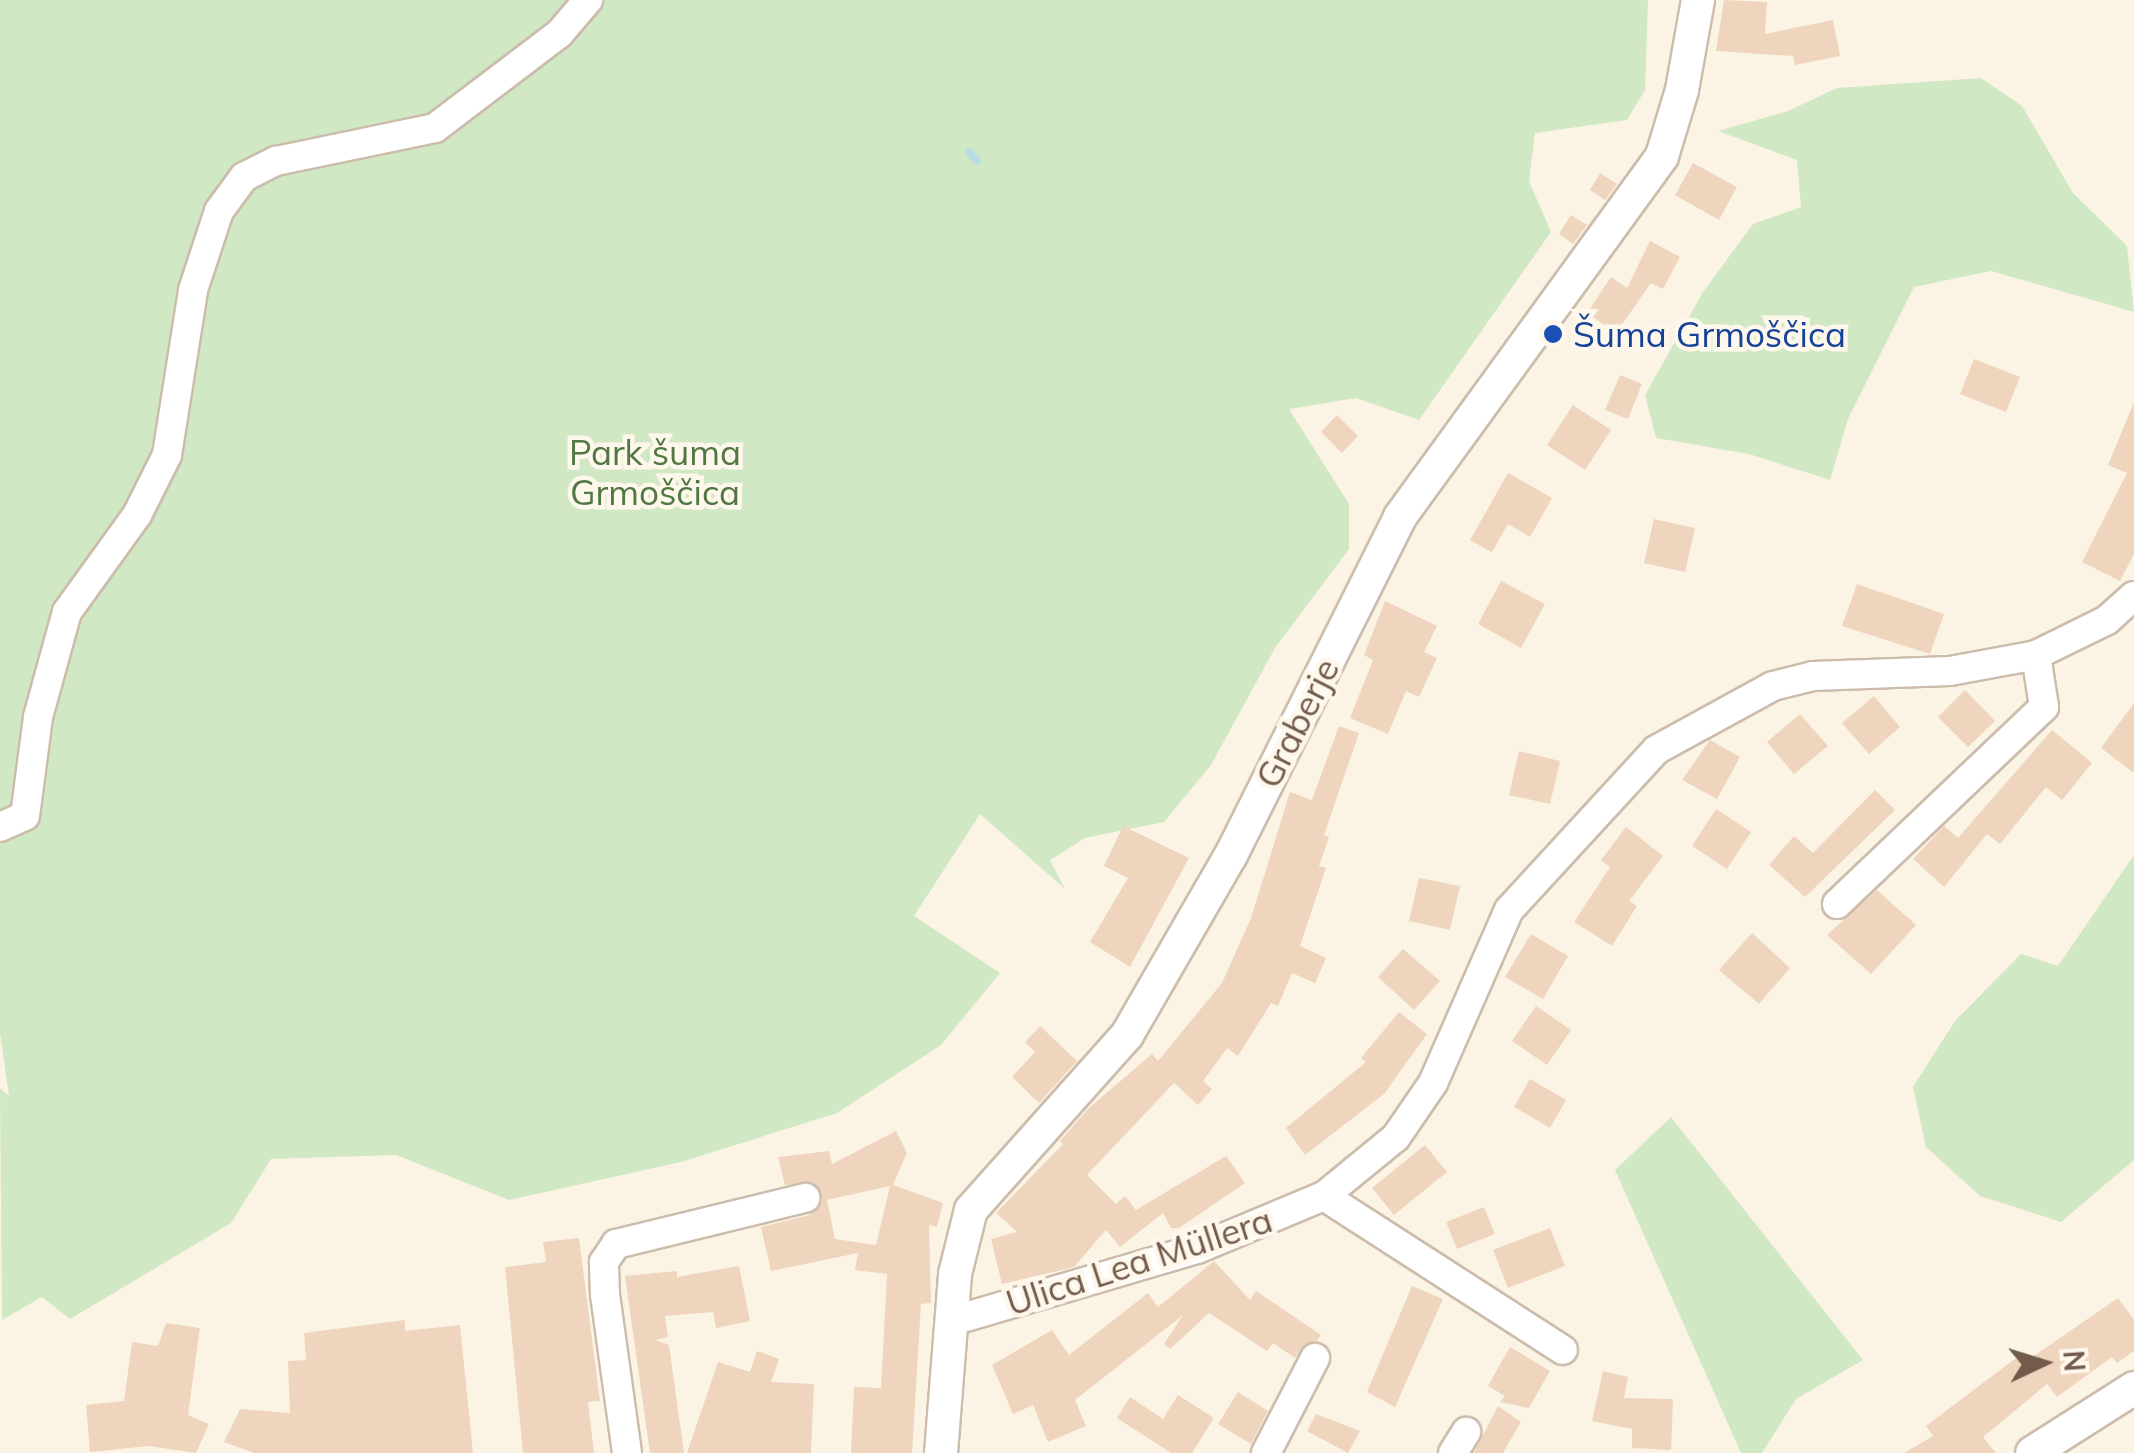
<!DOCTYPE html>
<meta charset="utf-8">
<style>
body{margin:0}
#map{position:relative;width:2134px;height:1453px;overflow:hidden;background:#fbf4e5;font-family:Mulish,sans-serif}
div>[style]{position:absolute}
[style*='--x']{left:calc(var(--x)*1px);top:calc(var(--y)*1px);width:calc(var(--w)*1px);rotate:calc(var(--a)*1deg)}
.green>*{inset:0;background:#d1e8c4}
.stream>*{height:8px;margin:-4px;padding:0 4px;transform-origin:4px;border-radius:4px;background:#badce4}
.building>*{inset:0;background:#efd4be}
.roads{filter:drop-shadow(2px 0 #ccbcac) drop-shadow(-2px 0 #ccbcac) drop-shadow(0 2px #ccbcac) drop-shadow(0 -2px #ccbcac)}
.minor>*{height:28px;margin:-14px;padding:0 14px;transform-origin:14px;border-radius:14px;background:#fff}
.tertiary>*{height:32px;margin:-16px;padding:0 16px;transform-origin:16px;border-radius:16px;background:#fff}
.dots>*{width:28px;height:28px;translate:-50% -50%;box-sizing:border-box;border:5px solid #fef7eb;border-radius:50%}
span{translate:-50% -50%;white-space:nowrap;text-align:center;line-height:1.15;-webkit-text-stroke:9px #fef7eb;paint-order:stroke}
.transit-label{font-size:35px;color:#164399}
.left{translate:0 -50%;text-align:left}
.park-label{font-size:35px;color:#517843}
.street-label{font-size:35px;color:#735b4b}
.north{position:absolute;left:1994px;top:1313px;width:100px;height:100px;-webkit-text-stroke:8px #fef7eb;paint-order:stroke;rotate:86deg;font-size:28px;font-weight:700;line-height:40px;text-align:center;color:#735b4b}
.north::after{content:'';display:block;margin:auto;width:35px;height:45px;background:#735b4b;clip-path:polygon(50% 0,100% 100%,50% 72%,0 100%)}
</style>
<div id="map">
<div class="green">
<i style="clip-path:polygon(0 0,1647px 0,1648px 1px,1645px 90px,1627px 120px,1535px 133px,1529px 181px,1551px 232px,1419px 420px,1356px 398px,1289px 409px,1349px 504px,1349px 549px,1275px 648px,1211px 765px,1164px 822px,1085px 838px,1050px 860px,1065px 889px,980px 814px,914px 916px,1000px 973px,941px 1045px,837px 1113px,681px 1162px,509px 1200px,396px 1155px,271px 1159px,231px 1223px,70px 1319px,42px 1297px,2px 1320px,0 1088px,9px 1096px,0 1033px)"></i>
<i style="clip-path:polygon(1981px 78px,2022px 106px,2073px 193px,2127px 246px,2134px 312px,1991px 271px,1914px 287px,1848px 419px,1830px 480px,1749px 454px,1656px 438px,1645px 395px,1703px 292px,1753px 224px,1801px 207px,1797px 160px,1718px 131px,1788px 111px,1837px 88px)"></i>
<i style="clip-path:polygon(2134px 855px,2134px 1160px,2061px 1222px,1980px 1196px,1926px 1147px,1913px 1087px,1955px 1021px,2021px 954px,2058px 966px)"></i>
<i style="clip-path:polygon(1671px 1117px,1863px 1360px,1796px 1399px,1762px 1453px,1741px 1453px,1615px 1170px)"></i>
</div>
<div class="stream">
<i style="--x:969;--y:152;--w:12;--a:48"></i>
</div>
<div class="building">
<i style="clip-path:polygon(1724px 0,1767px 2px,1765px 34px,1833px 20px,1840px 56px,1795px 65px,1793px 56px,1716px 51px)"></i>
<i style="clip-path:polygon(1693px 163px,1737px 187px,1719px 220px,1675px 195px)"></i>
<i style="clip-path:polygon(1600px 173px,1617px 184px,1605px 200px,1590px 190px)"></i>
<i style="clip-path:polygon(1571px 215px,1587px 225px,1573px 244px,1559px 234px)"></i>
<i style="clip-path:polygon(1650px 241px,1680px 257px,1663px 289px,1651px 283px,1616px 333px,1587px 313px,1611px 277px,1627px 288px)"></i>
<i style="clip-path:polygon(1974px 359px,2020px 377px,2006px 412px,1960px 394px)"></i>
<i style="clip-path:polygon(1620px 375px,1642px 384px,1628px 419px,1605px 410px)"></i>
<i style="clip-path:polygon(2134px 402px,2134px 554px,2120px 581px,2082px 562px,2127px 473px,2108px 465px)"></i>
<i style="clip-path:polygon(1573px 405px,1611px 430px,1585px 470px,1547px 445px)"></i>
<i style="clip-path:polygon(1337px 415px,1358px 436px,1342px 453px,1321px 432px)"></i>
<i style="clip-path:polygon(1508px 473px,1552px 498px,1530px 537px,1508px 524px,1492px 552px,1470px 540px)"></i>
<i style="clip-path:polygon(1654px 519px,1695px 528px,1685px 572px,1644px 563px)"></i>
<i style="clip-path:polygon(1501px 581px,1545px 604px,1521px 648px,1478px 624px)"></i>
<i style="clip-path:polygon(1857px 584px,1944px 614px,1930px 654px,1842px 626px)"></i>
<i style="clip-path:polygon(1385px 601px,1437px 626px,1424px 652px,1437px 658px,1419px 697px,1406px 691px,1388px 734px,1350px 718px,1373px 660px,1364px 655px)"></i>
<i style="clip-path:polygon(1965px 690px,1995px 721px,1968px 747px,1938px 717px)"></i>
<i style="clip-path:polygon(1874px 696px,1900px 727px,1869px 754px,1842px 723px)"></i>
<i style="clip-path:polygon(2134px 703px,2134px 773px,2101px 748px)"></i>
<i style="clip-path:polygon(1800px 714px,1828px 746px,1794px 774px,1767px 742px)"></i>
<i style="clip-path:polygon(1339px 726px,1359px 733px,1324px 835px,1329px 837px,1319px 866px,1326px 868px,1300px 946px,1326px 958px,1315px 983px,1292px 973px,1278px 1006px,1271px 1003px,1238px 1056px,1227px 1048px,1203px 1081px,1212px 1089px,1198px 1105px,1174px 1083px,1087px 1175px,1116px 1204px,1125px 1196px,1136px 1210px,1226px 1156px,1245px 1183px,1179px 1228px,1171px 1228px,1163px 1213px,1120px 1247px,1106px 1230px,1074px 1267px,1002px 1284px,991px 1239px,1017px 1232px,996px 1213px,1063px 1144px,1060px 1141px,1089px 1108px,1152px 1054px,1158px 1061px,1222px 983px,1251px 918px,1290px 792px,1312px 800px)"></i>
<i style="clip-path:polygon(2052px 730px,2092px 763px,2062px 800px,2046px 787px,2000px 844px,1987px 834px,1944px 887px,1913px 859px,1944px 826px,1958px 838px)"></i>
<i style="clip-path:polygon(1710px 740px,1740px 757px,1717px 799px,1682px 780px)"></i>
<i style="clip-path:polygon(1519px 751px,1560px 761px,1550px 804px,1509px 795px)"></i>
<i style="clip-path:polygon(1875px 790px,1895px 810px,1805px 897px,1769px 865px,1794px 836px,1813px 853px)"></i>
<i style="clip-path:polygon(1716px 809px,1751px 832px,1727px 869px,1692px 846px)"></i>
<i style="clip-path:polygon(1123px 826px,1189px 858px,1130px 967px,1090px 942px,1128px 878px,1104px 866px)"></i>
<i style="clip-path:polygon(1626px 827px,1663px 856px,1629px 901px,1637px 906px,1612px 946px,1574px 922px,1610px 867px,1601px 860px)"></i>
<i style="clip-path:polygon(1419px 878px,1460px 886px,1450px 930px,1409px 921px)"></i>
<i style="clip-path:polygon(1877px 890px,1916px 925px,1871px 974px,1827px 935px)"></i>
<i style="clip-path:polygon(1752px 933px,1790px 968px,1759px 1004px,1719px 970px)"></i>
<i style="clip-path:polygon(1531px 934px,1568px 956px,1543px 999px,1505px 977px)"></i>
<i style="clip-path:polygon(1403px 949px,1440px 981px,1414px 1010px,1378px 977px)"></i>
<i style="clip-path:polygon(1536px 1006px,1571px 1030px,1547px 1065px,1512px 1041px)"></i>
<i style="clip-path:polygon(1399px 1012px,1427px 1034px,1384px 1094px,1305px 1155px,1286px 1128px,1366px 1062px,1361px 1058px)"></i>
<i style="clip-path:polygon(1040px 1026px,1077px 1061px,1039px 1103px,1012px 1077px,1035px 1052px,1025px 1042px)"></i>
<i style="clip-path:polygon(1530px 1079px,1566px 1100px,1550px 1128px,1514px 1107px)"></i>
<i style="clip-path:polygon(evenodd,896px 1131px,907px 1153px,893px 1185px,943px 1203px,937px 1227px,929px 1225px,931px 1303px,921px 1304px,912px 1453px,851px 1453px,854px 1387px,881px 1388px,887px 1274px,855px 1270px,858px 1253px,771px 1271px,761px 1227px,810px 1215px,822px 1202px,811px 1182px,785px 1185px,778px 1157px,829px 1151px,832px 1164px,896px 1131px,890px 1186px,876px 1245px,835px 1239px,827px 1200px,890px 1186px)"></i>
<i style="clip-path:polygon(1425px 1145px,1447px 1172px,1394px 1215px,1372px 1188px)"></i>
<i style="clip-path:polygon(1484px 1207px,1495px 1234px,1457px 1249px,1446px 1222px)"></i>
<i style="clip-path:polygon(1550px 1228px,1565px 1266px,1508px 1288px,1493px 1250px)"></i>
<i style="clip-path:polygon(579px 1238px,600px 1401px,588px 1402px,594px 1453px,523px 1453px,505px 1267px,546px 1262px,543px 1242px)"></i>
<i style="clip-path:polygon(1214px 1261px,1250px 1300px,1256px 1291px,1321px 1335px,1317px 1341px,1305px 1344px,1295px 1358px,1273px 1343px,1267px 1351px,1209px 1313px,1170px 1349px,1164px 1344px,1183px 1315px,1075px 1400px,1086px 1426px,1048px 1442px,1033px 1405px,1013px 1414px,992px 1365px,1052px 1330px,1069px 1355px,1148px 1293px,1158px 1307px)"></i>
<i style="clip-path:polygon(739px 1266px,750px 1321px,716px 1328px,713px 1312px,665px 1316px,668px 1337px,655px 1340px,669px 1345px,684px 1453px,650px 1453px,625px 1276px,677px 1271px,677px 1277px)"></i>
<i style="clip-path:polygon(1412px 1286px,1443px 1299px,1395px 1407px,1367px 1392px)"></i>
<i style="clip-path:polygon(2118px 1298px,2134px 1320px,2134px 1351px,2117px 1363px,2112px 1357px,2057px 1397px,2047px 1384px,1983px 1437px,1996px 1453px,1904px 1453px,1933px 1436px,1926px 1426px,2016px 1358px,2022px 1364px)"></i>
<i style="clip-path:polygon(405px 1320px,405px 1331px,460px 1325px,473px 1453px,254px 1453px,224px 1442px,240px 1409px,290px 1413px,288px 1361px,306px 1360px,304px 1333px)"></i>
<i style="clip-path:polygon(166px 1323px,200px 1328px,188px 1415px,209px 1424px,196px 1453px,149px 1446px,90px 1452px,86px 1405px,124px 1401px,132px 1342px,158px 1346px)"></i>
<i style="clip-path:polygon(1510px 1347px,1550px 1371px,1529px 1408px,1500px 1402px,1505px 1396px,1488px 1386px)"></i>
<i style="clip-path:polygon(757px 1351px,779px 1359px,771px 1382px,814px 1384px,811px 1453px,687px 1453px,718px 1362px,750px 1372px)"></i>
<i style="clip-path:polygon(1603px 1371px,1628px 1377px,1624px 1398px,1673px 1399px,1671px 1450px,1632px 1448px,1632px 1429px,1592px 1421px)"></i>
<i style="clip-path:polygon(1238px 1392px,1268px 1411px,1251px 1444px,1218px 1424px)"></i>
<i style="clip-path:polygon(1178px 1395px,1214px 1418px,1192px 1453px,1171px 1453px,1117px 1418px,1130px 1397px,1163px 1419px)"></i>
<i style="clip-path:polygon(1498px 1406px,1521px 1422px,1503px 1453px,1474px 1453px)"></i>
<i style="clip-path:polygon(1316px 1414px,1360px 1431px,1348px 1453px,1307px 1431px)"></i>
</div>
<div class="roads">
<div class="minor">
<i style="--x:0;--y:827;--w:27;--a:-24"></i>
<i style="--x:25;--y:816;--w:100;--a:-82.5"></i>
<i style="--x:38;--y:717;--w:109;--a:-74.6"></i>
<i style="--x:67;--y:612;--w:120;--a:-54.2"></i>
<i style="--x:137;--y:515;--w:67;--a:-63.4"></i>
<i style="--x:167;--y:455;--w:167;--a:-81"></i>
<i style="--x:193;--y:290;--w:83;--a:-71.8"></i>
<i style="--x:219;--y:211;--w:42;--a:-53.7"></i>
<i style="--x:244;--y:177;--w:36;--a:-27"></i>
<i style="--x:276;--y:161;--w:162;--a:-11.7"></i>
<i style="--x:435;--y:128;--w:156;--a:-37.2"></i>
<i style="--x:559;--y:34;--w:45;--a:-49.5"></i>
<i style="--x:1837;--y:904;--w:286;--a:-43.6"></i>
<i style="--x:2044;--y:707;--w:53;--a:-98.7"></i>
<i style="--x:1324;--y:1196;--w:284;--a:32.8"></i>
<i style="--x:952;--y:1321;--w:255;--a:-16.4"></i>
<i style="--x:1197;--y:1249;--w:138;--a:-22.7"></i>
<i style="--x:1324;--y:1196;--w:93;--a:-39.3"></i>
<i style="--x:1396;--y:1137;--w:65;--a:-55.6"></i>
<i style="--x:1433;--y:1083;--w:189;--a:-66.3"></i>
<i style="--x:1509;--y:910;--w:217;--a:-47.4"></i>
<i style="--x:1656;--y:750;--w:133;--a:-28.7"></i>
<i style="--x:1773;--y:686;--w:41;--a:-14"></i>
<i style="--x:1813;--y:676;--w:137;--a:-2.1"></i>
<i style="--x:1950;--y:671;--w:87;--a:-10.5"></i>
<i style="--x:2036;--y:655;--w:79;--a:-26.2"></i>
<i style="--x:2107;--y:620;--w:36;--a:-42"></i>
<i style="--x:627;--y:1453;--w:160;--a:-97.9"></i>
<i style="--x:605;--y:1295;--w:33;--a:-92"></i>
<i style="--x:604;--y:1262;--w:22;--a:-56"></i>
<i style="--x:616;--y:1244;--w:195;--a:-13.7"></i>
<i style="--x:1266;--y:1453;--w:107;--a:-62.7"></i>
<i style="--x:1453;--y:1453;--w:25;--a:-58"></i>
</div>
<div class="tertiary">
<i style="--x:941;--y:1453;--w:180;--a:-85.5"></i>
<i style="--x:955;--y:1274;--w:66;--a:-76"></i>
<i style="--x:971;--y:1210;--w:234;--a:-48.3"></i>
<i style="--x:1127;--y:1035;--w:208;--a:-60"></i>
<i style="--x:1231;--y:855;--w:378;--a:-63.4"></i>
<i style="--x:1400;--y:517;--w:446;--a:-54"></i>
<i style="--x:1662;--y:156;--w:69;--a:-73.1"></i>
<i style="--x:1682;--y:90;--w:91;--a:-79.9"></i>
<i style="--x:2032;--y:1453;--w:121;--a:-32.5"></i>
</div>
</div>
<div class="dots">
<i style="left:1553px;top:334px;background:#1a4fb4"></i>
</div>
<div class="transit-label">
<span class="left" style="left:1573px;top:334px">Šuma Grmoščica</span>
</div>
<div class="park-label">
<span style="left:655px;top:472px">Park šuma<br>Grmoščica</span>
</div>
<div class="street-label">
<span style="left:1297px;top:723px;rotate:-63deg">Graberje</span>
<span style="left:1139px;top:1261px;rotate:-18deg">Ulica Lea Müllera</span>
</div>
<div class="north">N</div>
</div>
